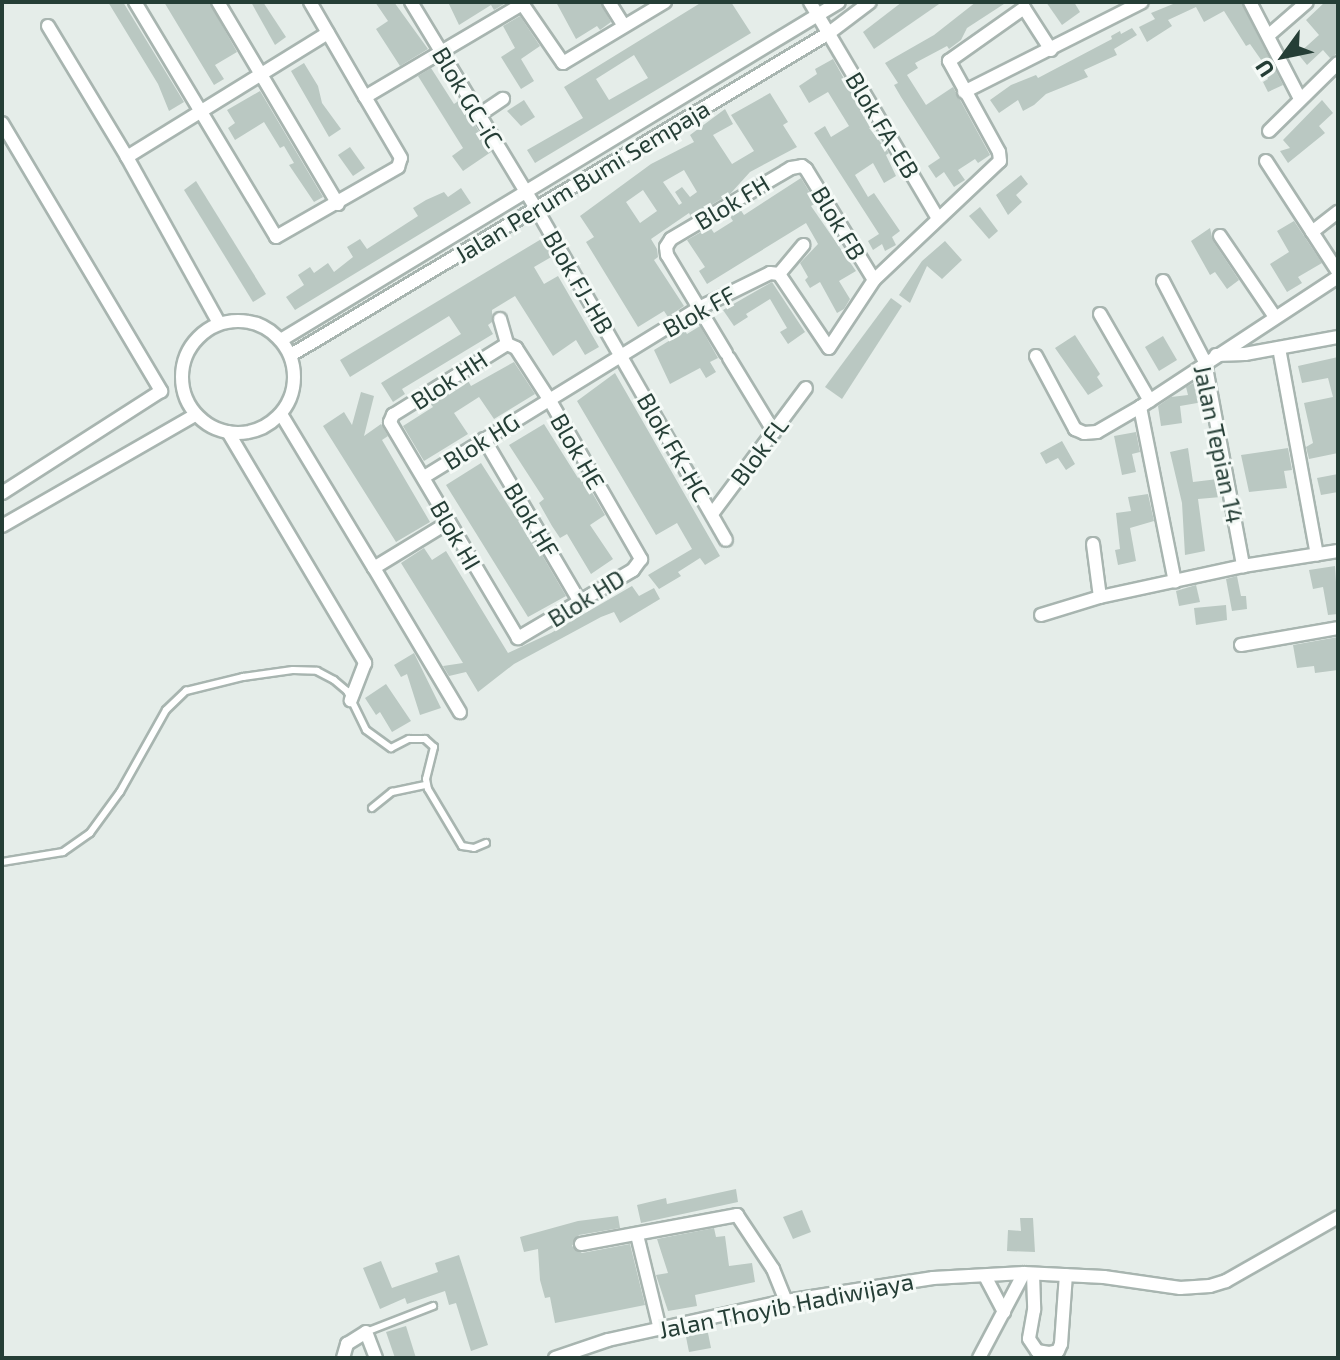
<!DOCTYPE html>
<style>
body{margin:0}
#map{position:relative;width:1340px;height:1360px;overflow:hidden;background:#e5ede9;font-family:"Exo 2",sans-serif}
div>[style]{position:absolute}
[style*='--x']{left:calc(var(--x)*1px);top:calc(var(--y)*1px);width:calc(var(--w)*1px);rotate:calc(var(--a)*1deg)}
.building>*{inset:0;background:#bac8c2}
.roads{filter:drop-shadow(2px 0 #a8b5b0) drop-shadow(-2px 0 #a8b5b0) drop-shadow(0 2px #a8b5b0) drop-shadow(0 -2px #a8b5b0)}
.service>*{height:6px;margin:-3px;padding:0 3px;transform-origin:3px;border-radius:3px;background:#fff}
.minor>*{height:12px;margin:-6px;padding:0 6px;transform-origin:6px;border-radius:6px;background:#fff}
.minor>.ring{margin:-6px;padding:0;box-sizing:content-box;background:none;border:12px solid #fff;border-radius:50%}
span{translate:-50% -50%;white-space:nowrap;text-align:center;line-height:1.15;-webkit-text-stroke:6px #f5faf7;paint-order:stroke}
.street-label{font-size:24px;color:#253e36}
.frame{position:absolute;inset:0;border:4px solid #253e36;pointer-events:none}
.north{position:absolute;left:1244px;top:16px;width:80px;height:80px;-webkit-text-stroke:6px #f5faf7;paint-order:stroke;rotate:237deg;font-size:22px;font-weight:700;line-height:32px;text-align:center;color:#253e36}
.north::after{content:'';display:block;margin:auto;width:28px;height:36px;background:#253e36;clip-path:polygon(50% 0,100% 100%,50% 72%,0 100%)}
</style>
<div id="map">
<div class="building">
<i style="clip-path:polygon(108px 2px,123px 2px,184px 102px,169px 111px,158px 84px)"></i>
<i style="clip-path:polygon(164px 2px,209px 2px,237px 52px,215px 65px,224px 79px,214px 85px)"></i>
<i style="clip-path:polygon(251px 2px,263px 2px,286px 37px,275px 45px)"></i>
<i style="clip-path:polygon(375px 2px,394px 2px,428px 49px,400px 66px,376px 29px,388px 21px)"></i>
<i style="clip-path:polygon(448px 2px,502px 2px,504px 4px,494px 10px,491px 5px,459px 25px)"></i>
<i style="clip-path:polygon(556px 2px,600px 2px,611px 22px,600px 30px,597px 26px,576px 39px)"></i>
<i style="clip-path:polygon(evenodd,702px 2px,731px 2px,751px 33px,535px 163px,527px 150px,583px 118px,564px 87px,702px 2px,634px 55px,648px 78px,609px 100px,596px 79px,634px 55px)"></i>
<i style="clip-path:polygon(902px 2px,942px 2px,874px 49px,863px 32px)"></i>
<i style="clip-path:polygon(976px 2px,1007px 2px,967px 28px,961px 40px,949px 49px,947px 46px,915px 63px,918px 68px,907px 75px,926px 105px,953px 87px,990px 155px,978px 163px,975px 159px,958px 170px,965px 180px,954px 187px,944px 172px,936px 178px,928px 166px,940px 158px,901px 97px,894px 85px,898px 83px,885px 63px,934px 35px)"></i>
<i style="clip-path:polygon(1046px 2px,1074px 2px,1080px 12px,1062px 25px)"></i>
<i style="clip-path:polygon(1178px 2px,1241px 2px,1283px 85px,1268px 92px,1263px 82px,1268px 79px,1261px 66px,1264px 64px,1250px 44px,1246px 46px,1224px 11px,1204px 22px,1196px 7px,1168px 20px,1172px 26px,1147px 42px,1139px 27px,1155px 19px,1151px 13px)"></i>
<i style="clip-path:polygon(1325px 2px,1338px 2px,1338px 53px,1330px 58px,1323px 50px,1307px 65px,1298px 54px,1319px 35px,1306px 20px)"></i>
<i style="clip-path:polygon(520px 16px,540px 46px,521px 59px,534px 81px,521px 89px,501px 57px,515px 48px,503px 26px)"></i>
<i style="clip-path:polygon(1132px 28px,1137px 35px,1114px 49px,1117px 55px,1084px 70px,1088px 77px,1046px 94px,1034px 105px,1023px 111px,1018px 100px,999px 113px,990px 100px,1011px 85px,1036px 75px,1038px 78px,1112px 39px,1111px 36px,1120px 31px,1121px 34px)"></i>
<i style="clip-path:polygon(833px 59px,871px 127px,869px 128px,889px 153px,886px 155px,896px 176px,884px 183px,873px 163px,855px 175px,868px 197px,874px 193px,900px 231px,892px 237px,896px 245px,885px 251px,882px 244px,873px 250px,868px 241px,879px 234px,814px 133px,825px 126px,831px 137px,849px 126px,828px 92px,809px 103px,799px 86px,817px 74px,815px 69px)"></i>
<i style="clip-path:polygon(304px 63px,318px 86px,322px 103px,341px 129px,329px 137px,291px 71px)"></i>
<i style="clip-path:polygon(431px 68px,454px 104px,460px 100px,491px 152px,463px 171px,452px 156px,463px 148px,418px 76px)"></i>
<i style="clip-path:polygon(260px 91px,323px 197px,314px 202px,289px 165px,294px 163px,284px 146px,280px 148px,264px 122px,235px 140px,228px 128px,235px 123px,227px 110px)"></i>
<i style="clip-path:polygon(evenodd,770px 93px,788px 122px,783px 125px,797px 147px,750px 172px,731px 193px,691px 217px,689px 213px,651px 239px,657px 249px,658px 257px,654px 260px,684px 306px,668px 317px,664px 311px,638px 327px,586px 242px,594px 237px,580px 216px,651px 164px,694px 142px,690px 135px,725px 109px,733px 124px,713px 135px,732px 164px,754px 151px,731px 115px,770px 93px,684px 170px,697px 192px,690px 197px,682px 187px,675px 192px,682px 203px,679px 205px,663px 182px,684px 170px,770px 93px,643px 190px,657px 211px,640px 223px,626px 202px,643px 190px)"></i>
<i style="clip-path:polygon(524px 100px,535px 117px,521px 126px,507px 111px)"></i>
<i style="clip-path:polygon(1322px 100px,1333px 113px,1319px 126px,1325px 133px,1288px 163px,1280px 151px,1290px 148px,1283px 140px)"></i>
<i style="clip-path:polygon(350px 147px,365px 168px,353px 176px,338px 155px)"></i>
<i style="clip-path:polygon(1021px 175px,1028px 184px,1016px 195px,1022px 202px,1008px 215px,996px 195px)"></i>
<i style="clip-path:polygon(801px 178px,816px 203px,811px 206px,856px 271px,839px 281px,850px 299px,844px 309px,837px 313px,820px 282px,810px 288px,805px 280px,808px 277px,800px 263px,818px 244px,806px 223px,707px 284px,699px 271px,705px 267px,687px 240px,710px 227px,714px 233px,733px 221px,729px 215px,740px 209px,744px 215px)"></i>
<i style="clip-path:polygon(196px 181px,266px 294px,253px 302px,184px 190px)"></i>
<i style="clip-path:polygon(461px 188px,471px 203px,295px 310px,286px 297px,304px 285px,298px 275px,310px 267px,314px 273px,328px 263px,334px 272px,353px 257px,347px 247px,360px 239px,367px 249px,418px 216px,413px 208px,426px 200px,444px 192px,448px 197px)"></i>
<i style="clip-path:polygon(980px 207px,998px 231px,989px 239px,969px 216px)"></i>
<i style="clip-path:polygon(1294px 221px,1322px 263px,1298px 277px,1302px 283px,1287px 292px,1270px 264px,1289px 252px,1277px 231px)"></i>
<i style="clip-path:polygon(1210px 228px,1213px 241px,1239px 280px,1227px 289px,1215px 272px,1210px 275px,1191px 241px)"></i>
<i style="clip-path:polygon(543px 238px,553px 256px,534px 267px,544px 284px,558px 276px,599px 347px,585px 355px,576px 340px,553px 356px,515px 296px,492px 310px,492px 322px,488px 325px,493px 334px,402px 389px,405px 394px,393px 402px,381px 383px,461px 334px,449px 316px,350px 377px,340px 360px)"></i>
<i style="clip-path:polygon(945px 241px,962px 260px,942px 279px,927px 266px,910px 303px,899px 295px,922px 261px)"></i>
<i style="clip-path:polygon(772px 282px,805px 332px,788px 344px,780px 332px,787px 328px,770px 299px,746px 314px,748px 317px,734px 326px,723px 310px)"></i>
<i style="clip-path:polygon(891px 298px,902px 306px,842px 399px,825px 387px)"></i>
<i style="clip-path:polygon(700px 326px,718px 358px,710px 362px,716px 372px,706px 378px,700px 368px,670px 384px,654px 350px,685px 331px,687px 334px)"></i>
<i style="clip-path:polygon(1075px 335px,1100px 374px,1097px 377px,1103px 386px,1088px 395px,1055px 348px)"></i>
<i style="clip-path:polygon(1163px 336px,1177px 360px,1159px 371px,1145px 347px)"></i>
<i style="clip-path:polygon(1338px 357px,1338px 453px,1309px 459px,1306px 447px,1313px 443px,1304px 403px,1333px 397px,1328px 378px,1302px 383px,1298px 366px)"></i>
<i style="clip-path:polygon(514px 362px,535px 394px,494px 419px,479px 397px,454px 413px,468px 434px,424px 461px,403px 426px,433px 407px,430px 403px,467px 379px,471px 386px)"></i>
<i style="clip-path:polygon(615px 373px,720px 556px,705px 565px,700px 558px,678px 572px,681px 576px,659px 589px,648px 575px,692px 549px,677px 523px,656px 535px,577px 401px)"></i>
<i style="clip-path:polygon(1199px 380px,1203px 402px,1180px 406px,1182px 423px,1161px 426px,1158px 406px,1171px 397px,1188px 395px,1186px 387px)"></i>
<i style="clip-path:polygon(361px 392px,374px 396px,364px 436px,381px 424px,388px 436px,382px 440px,430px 522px,396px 542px,323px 426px,344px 412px,352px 425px)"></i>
<i style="clip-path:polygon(544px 424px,578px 478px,582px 475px,605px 515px,590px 525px,613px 559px,591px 574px,567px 534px,560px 538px,552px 526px,539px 503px,544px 499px,509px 445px)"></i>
<i style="clip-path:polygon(1136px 432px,1140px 452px,1132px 454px,1136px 472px,1122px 475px,1114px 436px)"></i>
<i style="clip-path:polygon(1062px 441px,1075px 464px,1066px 470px,1058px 458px,1046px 464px,1040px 453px)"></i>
<i style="clip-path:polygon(1188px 448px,1193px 482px,1218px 479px,1221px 497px,1198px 499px,1205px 551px,1185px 555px,1182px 503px,1170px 452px)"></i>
<i style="clip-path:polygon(1288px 448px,1292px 470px,1284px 471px,1287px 488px,1249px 492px,1241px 455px)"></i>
<i style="clip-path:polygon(481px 463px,515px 516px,518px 514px,566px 596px,528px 617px,446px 485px)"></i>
<i style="clip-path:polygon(1338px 474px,1338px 492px,1321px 495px,1317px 478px)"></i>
<i style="clip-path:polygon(1148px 494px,1154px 521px,1130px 528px,1136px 561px,1118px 565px,1115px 550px,1120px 549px,1116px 513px,1131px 511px,1128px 497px)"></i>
<i style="clip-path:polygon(424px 548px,432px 560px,446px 551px,508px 653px,551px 633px,632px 586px,639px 596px,654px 588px,660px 599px,620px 623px,614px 612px,601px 617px,514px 664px,478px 692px,466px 672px,449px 676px,443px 666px,463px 663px,401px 563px)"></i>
<i style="clip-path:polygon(1335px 566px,1338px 614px,1328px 615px,1323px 587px,1313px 589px,1309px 570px)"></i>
<i style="clip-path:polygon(1237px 576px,1241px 596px,1246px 596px,1247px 609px,1232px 611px,1226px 579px)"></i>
<i style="clip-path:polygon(1196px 585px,1200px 602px,1179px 606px,1176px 591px)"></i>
<i style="clip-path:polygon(1226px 605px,1227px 620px,1196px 625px,1194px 608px)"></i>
<i style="clip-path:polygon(1338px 637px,1338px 670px,1315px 673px,1314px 666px,1297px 668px,1293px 645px)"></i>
<i style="clip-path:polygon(414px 653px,441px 708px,420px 715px,407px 674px,401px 677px,394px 665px)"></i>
<i style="clip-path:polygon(386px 684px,411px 721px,392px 732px,380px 712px,376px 715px,365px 698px)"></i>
<i style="clip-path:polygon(736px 1189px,738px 1202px,641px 1223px,637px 1205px,666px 1198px,667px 1204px)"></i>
<i style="clip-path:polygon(802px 1210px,811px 1232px,793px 1239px,783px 1217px)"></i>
<i style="clip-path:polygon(618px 1216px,620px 1228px,579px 1235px,572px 1246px,582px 1253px,630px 1244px,645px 1305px,555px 1323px,550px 1297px,545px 1298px,540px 1280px,538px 1249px,524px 1252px,520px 1237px,578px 1221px)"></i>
<i style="clip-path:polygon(1020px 1218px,1033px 1218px,1035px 1252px,1007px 1251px,1008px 1230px,1021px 1231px)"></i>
<i style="clip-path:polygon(714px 1228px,716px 1237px,725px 1236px,729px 1266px,752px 1263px,755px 1282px,695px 1295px,697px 1306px,668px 1311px,656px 1275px,668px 1273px,657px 1239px)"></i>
<i style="clip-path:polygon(459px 1255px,488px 1345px,471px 1351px,456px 1303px,449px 1305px,445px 1291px,407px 1304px,405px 1298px,380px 1309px,363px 1268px,381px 1261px,392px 1288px,438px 1272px,435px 1263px)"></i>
<i style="clip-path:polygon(406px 1326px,416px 1358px,395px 1358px,386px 1332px)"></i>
<i style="clip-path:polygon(707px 1328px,711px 1348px,689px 1352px,685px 1332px)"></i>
</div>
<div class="roads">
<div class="service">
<i style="--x:372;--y:808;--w:26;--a:-39"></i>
<i style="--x:392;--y:792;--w:35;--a:-12"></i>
<i style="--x:2;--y:862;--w:62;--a:-9.3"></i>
<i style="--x:63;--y:852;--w:33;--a:-35"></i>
<i style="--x:90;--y:833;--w:51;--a:-53.8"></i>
<i style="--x:120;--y:792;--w:94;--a:-60.7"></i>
<i style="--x:166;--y:710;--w:28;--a:-44"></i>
<i style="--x:186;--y:691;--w:59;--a:-13.8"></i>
<i style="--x:243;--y:677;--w:50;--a:-8"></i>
<i style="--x:293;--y:670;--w:24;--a:2"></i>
<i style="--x:317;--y:671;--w:19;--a:28"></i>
<i style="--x:334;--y:680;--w:17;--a:40"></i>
<i style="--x:347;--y:691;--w:43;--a:64"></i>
<i style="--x:366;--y:730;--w:31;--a:36"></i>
<i style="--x:391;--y:748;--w:20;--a:-27"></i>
<i style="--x:409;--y:739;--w:16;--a:0"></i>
<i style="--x:425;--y:739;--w:12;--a:42"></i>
<i style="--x:434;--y:747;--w:33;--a:104"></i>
<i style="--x:426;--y:779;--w:10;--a:79"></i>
<i style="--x:428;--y:789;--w:66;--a:59.2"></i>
<i style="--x:462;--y:846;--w:12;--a:9"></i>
<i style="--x:474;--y:848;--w:13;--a:-23"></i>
<i style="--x:366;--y:1332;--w:72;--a:-21.2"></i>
</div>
<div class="minor">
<i style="--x:135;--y:2;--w:274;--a:59"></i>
<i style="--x:276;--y:237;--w:141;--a:-29.8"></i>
<i style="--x:398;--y:167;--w:9;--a:-72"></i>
<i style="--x:401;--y:158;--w:71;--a:-120.5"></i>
<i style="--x:218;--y:2;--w:235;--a:59.3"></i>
<i style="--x:310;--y:2;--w:110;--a:59.9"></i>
<i style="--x:365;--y:97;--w:182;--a:-30.6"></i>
<i style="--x:411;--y:2;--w:243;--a:58.8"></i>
<i style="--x:537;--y:210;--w:380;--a:60.2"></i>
<i style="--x:521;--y:2;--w:74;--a:55.5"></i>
<i style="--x:563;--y:63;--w:119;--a:-30.9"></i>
<i style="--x:609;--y:2;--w:28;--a:58"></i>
<i style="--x:810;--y:2;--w:250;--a:59.4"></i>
<i style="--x:1250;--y:2;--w:109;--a:62.7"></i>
<i style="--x:48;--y:26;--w:153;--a:58.9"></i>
<i style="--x:1269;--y:35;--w:50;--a:-41"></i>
<i style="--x:964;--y:92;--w:199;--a:-26.8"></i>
<i style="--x:479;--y:115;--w:29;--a:-34"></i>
<i style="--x:2;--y:123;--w:312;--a:59.3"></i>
<i style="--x:161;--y:391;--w:189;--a:147.3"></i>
<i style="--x:1269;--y:131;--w:97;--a:-44.6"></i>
<i style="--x:1266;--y:161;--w:132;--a:57"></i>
<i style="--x:1312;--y:232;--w:33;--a:-38"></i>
<i style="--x:1220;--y:236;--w:98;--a:55.8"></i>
<i style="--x:779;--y:274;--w:89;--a:56"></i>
<i style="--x:829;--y:348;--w:82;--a:-56.5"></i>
<i style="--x:874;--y:280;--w:173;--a:-43.4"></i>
<i style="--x:1000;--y:161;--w:9;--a:-96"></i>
<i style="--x:999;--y:152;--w:104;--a:-118.8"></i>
<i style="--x:949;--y:61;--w:92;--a:-35.2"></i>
<i style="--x:1024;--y:8;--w:50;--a:57.3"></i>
<i style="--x:779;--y:274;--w:38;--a:-50"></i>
<i style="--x:1163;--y:281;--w:91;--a:62.6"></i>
<i style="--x:1205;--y:362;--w:208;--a:79.4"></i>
<i style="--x:1100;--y:314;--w:100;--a:60.1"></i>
<i style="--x:500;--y:319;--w:26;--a:74"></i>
<i class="ring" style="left:182px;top:321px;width:100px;height:100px"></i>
<i style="--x:219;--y:323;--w:190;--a:-119"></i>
<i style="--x:127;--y:157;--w:236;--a:-31.7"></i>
<i style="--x:281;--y:340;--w:652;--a:-31.2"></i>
<i style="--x:507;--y:344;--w:10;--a:24"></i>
<i style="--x:516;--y:348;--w:61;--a:57.1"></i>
<i style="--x:549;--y:399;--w:185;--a:60.1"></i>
<i style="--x:641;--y:559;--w:14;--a:126"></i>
<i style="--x:633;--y:570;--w:134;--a:149.4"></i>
<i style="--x:518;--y:638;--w:251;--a:-120.7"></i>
<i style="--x:390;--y:422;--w:8;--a:-67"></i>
<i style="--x:393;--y:415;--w:134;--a:-31.9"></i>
<i style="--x:1279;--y:348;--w:210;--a:79.6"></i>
<i style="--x:726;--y:353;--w:114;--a:-121"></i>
<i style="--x:667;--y:255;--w:8;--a:-97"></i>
<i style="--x:666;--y:247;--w:9;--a:-58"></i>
<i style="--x:671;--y:239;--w:139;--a:-30.6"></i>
<i style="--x:791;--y:168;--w:11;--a:-10"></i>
<i style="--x:802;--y:166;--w:5;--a:37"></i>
<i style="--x:806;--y:169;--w:130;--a:58.5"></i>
<i style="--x:291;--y:355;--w:627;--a:-30.9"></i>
<i style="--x:829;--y:33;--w:51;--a:-37.1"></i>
<i style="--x:1216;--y:355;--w:29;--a:-2"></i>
<i style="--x:1245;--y:354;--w:95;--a:-10.4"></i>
<i style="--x:1036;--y:356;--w:83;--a:61.9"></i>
<i style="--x:1075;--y:429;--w:10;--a:24"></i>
<i style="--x:1084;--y:433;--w:13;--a:-4"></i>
<i style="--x:1097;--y:432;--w:50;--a:-30.2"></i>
<i style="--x:1140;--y:407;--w:237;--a:-33.3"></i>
<i style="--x:729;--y:358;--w:87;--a:58.7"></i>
<i style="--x:1140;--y:407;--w:178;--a:78.7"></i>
<i style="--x:281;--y:414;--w:180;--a:58.9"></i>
<i style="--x:228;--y:432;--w:269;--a:59.3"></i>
<i style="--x:365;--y:663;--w:40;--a:111"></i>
<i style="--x:484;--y:439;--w:189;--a:59.5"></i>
<i style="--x:424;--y:477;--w:323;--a:-31.6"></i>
<i style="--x:699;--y:308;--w:79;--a:-26.2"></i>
<i style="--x:770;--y:273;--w:9;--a:6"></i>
<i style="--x:712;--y:514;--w:157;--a:-53.3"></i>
<i style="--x:449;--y:522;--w:88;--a:148.5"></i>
<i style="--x:374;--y:568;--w:168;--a:59.2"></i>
<i style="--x:2;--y:526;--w:223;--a:-29.9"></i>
<i style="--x:1093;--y:544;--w:53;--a:82.5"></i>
<i style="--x:1100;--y:597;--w:146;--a:-12.2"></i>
<i style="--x:1243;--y:566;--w:96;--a:-9"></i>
<i style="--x:1041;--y:615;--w:62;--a:-17"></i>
<i style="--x:1241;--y:645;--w:98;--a:-9.9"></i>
<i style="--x:637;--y:1235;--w:97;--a:76.3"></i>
<i style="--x:581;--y:1244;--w:159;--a:-10.5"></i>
<i style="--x:737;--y:1215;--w:65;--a:56.3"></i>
<i style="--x:773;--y:1269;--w:35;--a:68"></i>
<i style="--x:1033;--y:1274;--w:36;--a:88"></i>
<i style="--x:1034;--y:1310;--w:29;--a:100"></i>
<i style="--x:1029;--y:1339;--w:14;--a:56"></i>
<i style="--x:1037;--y:1351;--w:12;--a:9"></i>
<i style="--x:1049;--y:1353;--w:9;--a:-13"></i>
<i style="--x:1058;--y:1351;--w:8;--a:-67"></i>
<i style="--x:1061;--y:1344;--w:69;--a:-85.9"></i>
<i style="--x:985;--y:1276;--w:41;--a:62.2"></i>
<i style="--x:343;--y:1358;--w:15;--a:-74"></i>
<i style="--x:347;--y:1344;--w:22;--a:-32"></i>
<i style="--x:366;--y:1332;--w:28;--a:69"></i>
<i style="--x:555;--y:1358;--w:56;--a:-18.8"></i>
<i style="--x:608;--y:1340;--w:182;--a:-12.4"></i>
<i style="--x:786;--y:1301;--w:149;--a:-8.9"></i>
<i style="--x:933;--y:1278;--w:91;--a:-3.1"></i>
<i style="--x:1024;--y:1273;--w:80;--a:2.9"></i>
<i style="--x:1104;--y:1277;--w:77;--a:8.2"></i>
<i style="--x:1180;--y:1288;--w:30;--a:-4"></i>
<i style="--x:1210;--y:1286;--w:17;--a:-17"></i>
<i style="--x:1226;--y:1281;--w:129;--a:-29.7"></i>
<i style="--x:979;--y:1358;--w:96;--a:-62.1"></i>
</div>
</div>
<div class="street-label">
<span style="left:468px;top:97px;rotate:59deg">Blok GC-iC</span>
<span style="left:883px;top:125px;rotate:59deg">Blok FA-EB</span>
<span style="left:582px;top:181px;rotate:-31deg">Jalan Perum Bumi Sempaja</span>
<span style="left:732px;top:202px;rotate:-31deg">Blok FH</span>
<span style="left:839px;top:223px;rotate:59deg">Blok FB</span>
<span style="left:579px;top:282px;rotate:60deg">Blok FJ-HB</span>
<span style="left:699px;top:311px;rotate:-29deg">Blok FF</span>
<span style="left:449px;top:380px;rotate:-33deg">Blok HH</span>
<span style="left:481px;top:441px;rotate:-32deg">Blok HG</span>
<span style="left:1219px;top:444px;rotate:78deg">Jalan Tepian 14</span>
<span style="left:674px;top:447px;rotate:60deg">Blok FK-HC</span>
<span style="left:578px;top:451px;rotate:60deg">Blok HE</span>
<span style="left:759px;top:451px;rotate:-53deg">Blok FL</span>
<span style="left:532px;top:520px;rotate:59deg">Blok HF</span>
<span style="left:456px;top:535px;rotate:60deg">Blok HI</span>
<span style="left:586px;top:598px;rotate:-32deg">Blok HD</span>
<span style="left:786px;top:1305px;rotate:-11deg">Jalan Thoyib Hadiwijaya</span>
</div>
<div class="frame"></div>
<div class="north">U</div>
</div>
